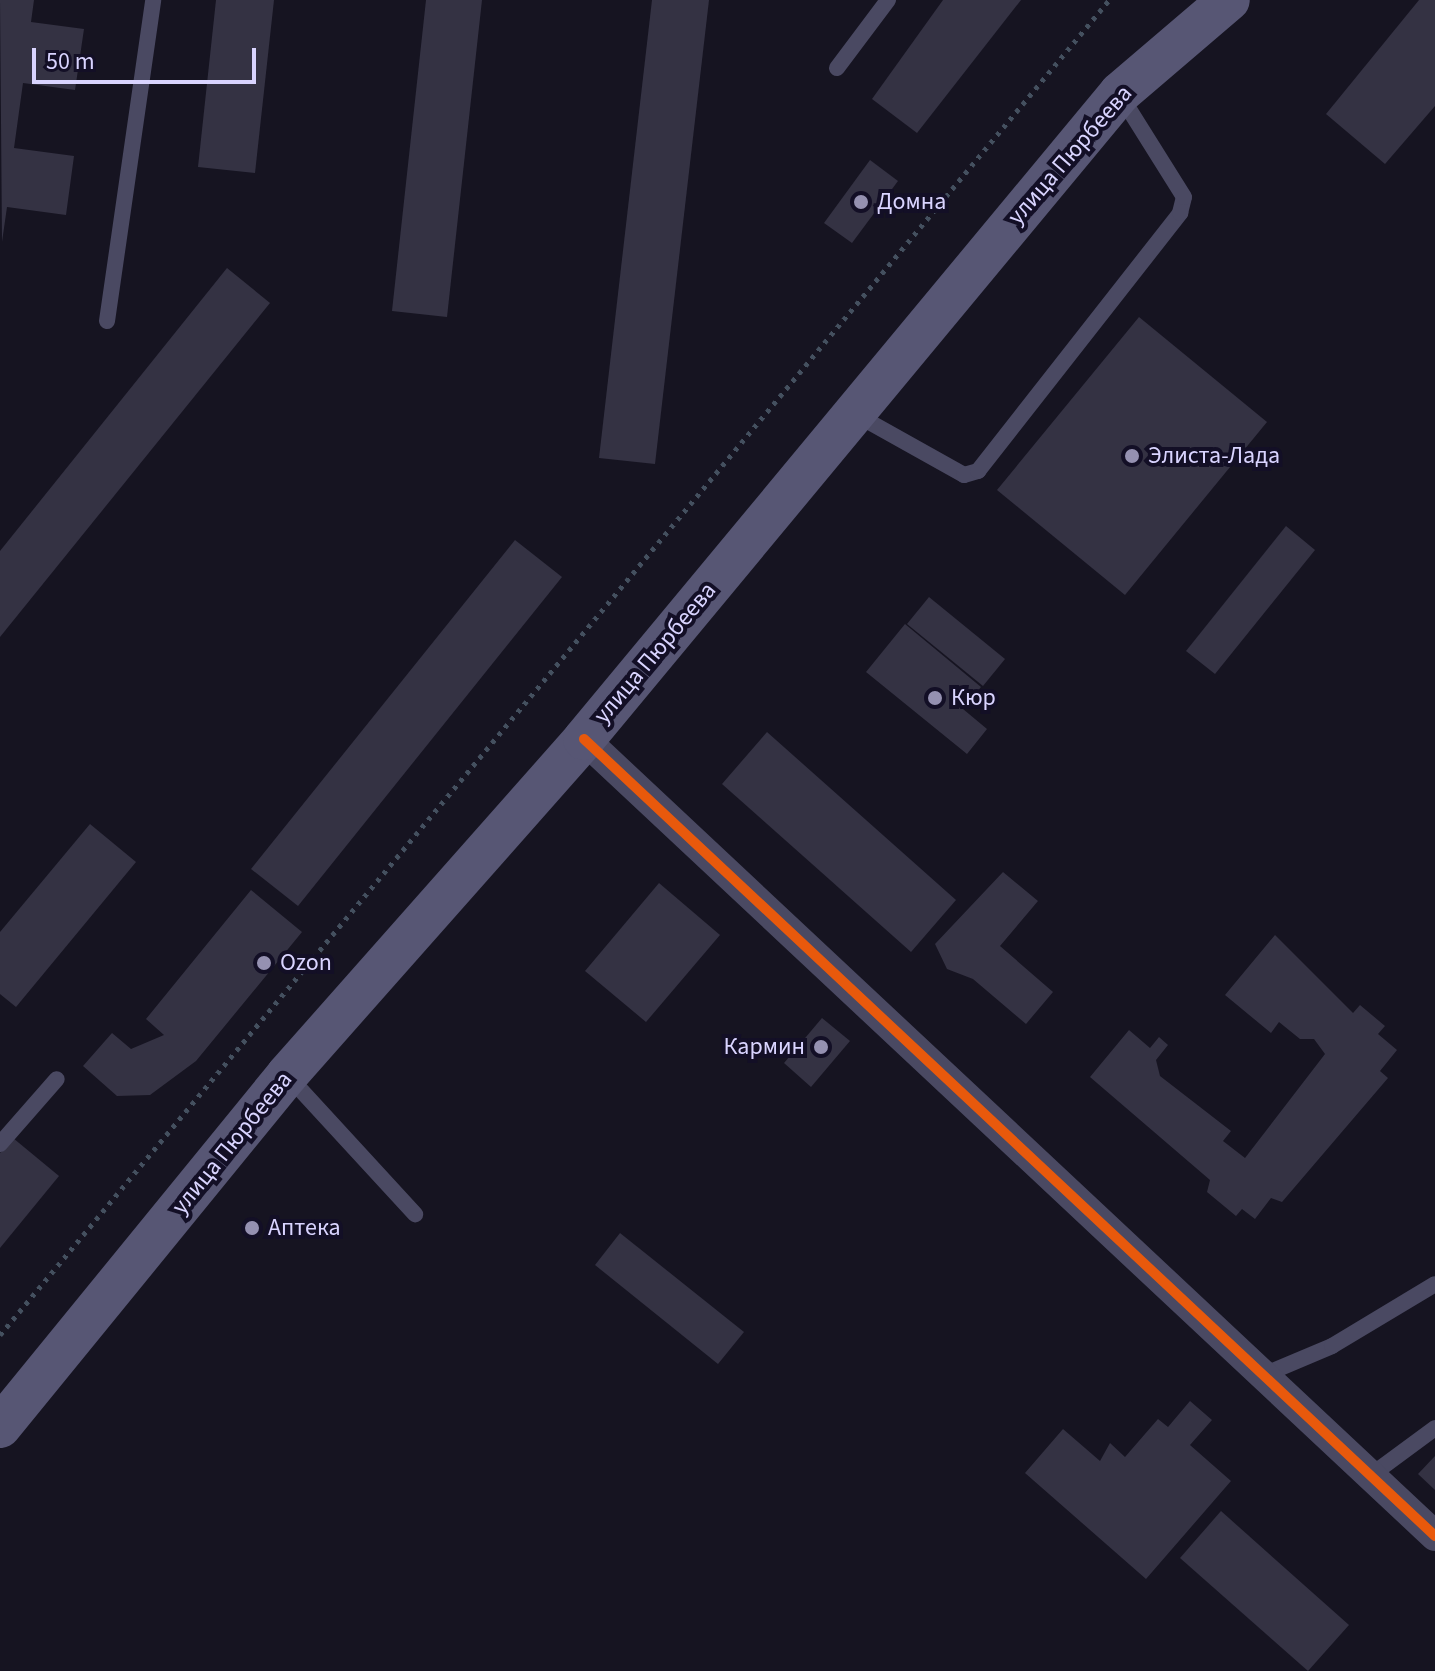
<!DOCTYPE html>
<meta charset="utf-8">
<style>
body{margin:0}
#map{position:relative;width:1435px;height:1671px;overflow:hidden;background:#161421;font-family:"Source Sans 3",sans-serif}
div>[style]{position:absolute}
[style*='--x']{left:calc(var(--x)*1px);top:calc(var(--y)*1px);width:calc(var(--w)*1px);rotate:calc(var(--a)*1deg)}
.building>*{inset:0;background:#343243}
.path>*{height:5px;margin-top:-2.5px;transform-origin:0;background:repeating-linear-gradient(90deg,#44505f 0 4px,transparent 0 10px)}
.service>*{height:16px;margin:-8px;padding:0 8px;transform-origin:8px;border-radius:8px;background:#4a4962}
.minor>*{height:30px;margin:-15px;padding:0 15px;transform-origin:15px;border-radius:15px;background:#4a4962}
.secondary>*{height:42px;margin:-21px;padding:0 21px;transform-origin:21px;border-radius:21px;background:#575674}
.cycleway>*{height:10px;margin:-5px;padding:0 5px;transform-origin:5px;border-radius:5px;background:#e8590c}
.dots>*{width:22px;height:22px;translate:-50% -50%;box-sizing:border-box;border:4px solid #130f26;border-radius:50%}
span{translate:-50% -50%;white-space:nowrap;text-align:center;line-height:1.15;-webkit-text-stroke:8px #130f26;paint-order:stroke}
.street-label{font-size:24px;color:#d9d4ff}
.poi-label{font-size:24px;color:#d9d4ff}
.left{translate:0 -50%;text-align:left}
.right{translate:-100% -50%;text-align:right}
.scale{position:absolute;left:32px;top:48px;width:224px;height:36px;box-sizing:border-box;border:4px solid #d9d4ff;border-top:0;padding-left:10px;font-size:24px;line-height:28px;white-space:nowrap;color:#d9d4ff;-webkit-text-stroke:6px #130f26;paint-order:stroke}
</style>
<div id="map">
<div class="building">
<i style="clip-path:polygon(0 0,34px 0,31px 22px,84px 29px,75px 90px,23px 83px,14px 148px,74px 156px,66px 215px,7px 207px,2px 242px)"></i>
<i style="clip-path:polygon(216px 0,274px 0,255px 173px,198px 167px)"></i>
<i style="clip-path:polygon(426px 0,482px 0,447px 317px,392px 311px)"></i>
<i style="clip-path:polygon(652px 0,709px 0,655px 464px,599px 458px)"></i>
<i style="clip-path:polygon(943px 0,1021px 0,917px 133px,872px 99px)"></i>
<i style="clip-path:polygon(1419px 0,1435px 0,1435px 106px,1385px 164px,1326px 114px)"></i>
<i style="clip-path:polygon(870px 160px,898px 181px,852px 243px,824px 223px)"></i>
<i style="clip-path:polygon(227px 268px,270px 303px,0 637px,0 551px)"></i>
<i style="clip-path:polygon(1139px 317px,1267px 422px,1125px 595px,997px 490px)"></i>
<i style="clip-path:polygon(1286px 526px,1315px 550px,1215px 674px,1186px 651px)"></i>
<i style="clip-path:polygon(515px 540px,562px 577px,298px 906px,251px 869px)"></i>
<i style="clip-path:polygon(929px 597px,1005px 659px,983px 686px,907px 624px)"></i>
<i style="clip-path:polygon(905px 624px,981px 687px,963px 709px,987px 729px,967px 754px,866px 672px)"></i>
<i style="clip-path:polygon(767px 732px,956px 900px,911px 952px,722px 784px)"></i>
<i style="clip-path:polygon(90px 824px,136px 862px,16px 1007px,0 994px,0 932px)"></i>
<i style="clip-path:polygon(1003px 872px,1038px 901px,1000px 946px,1053px 992px,1026px 1024px,973px 979px,947px 969px,935px 944px)"></i>
<i style="clip-path:polygon(659px 883px,720px 935px,646px 1022px,585px 971px)"></i>
<i style="clip-path:polygon(251px 890px,302px 932px,196px 1061px,150px 1095px,117px 1096px,83px 1066px,112px 1033px,131px 1049px,164px 1035px,146px 1019px)"></i>
<i style="clip-path:polygon(1275px 935px,1353px 1013px,1360px 1005px,1385px 1026px,1378px 1034px,1397px 1050px,1380px 1071px,1388px 1078px,1282px 1202px,1271px 1198px,1255px 1219px,1242px 1209px,1236px 1216px,1207px 1192px,1210px 1180px,1090px 1077px,1129px 1030px,1150px 1048px,1159px 1037px,1168px 1045px,1156px 1060px,1160px 1076px,1231px 1131px,1223px 1141px,1245px 1158px,1325px 1054px,1314px 1039px,1300px 1039px,1279px 1022px,1271px 1033px,1225px 995px)"></i>
<i style="clip-path:polygon(822px 1018px,850px 1041px,811px 1087px,784px 1063px)"></i>
<i style="clip-path:polygon(13px 1138px,59px 1176px,0 1248px,0 1153px)"></i>
<i style="clip-path:polygon(620px 1233px,744px 1332px,718px 1364px,595px 1265px)"></i>
<i style="clip-path:polygon(1190px 1401px,1212px 1420px,1190px 1445px,1231px 1481px,1146px 1579px,1025px 1473px,1063px 1429px,1100px 1461px,1110px 1443px,1125px 1457px,1158px 1419px,1168px 1427px)"></i>
<i style="clip-path:polygon(1435px 1456px,1435px 1490px,1418px 1474px)"></i>
<i style="clip-path:polygon(1221px 1511px,1349px 1625px,1308px 1671px,1180px 1558px)"></i>
</div>
<div class="path">
<i style="--x:0;--y:1335;--w:1736;--a:-50.28"></i>
</div>
<div class="service">
<i style="--x:837;--y:68;--w:85;--a:-53.1"></i>
<i style="--x:107;--y:321;--w:324;--a:-81.8"></i>
<i style="--x:855;--y:414;--w:125;--a:29.2"></i>
<i style="--x:964;--y:475;--w:15;--a:-16"></i>
<i style="--x:978;--y:471;--w:328;--a:-51.9"></i>
<i style="--x:1180;--y:213;--w:16;--a:-76"></i>
<i style="--x:1184;--y:197;--w:120;--a:-122.1"></i>
<i style="--x:288;--y:1076;--w:188;--a:47.4"></i>
<i style="--x:0;--y:1144;--w:86;--a:-48.8"></i>
<i style="--x:1261;--y:1376;--w:77;--a:-22.9"></i>
<i style="--x:1332;--y:1346;--w:120;--a:-31"></i>
<i style="--x:1370;--y:1476;--w:81;--a:-36.4"></i>
</div>
<div class="minor">
<i style="--x:584;--y:739;--w:1166;--a:43.12"></i>
</div>
<div class="secondary">
<i style="--x:0;--y:1427;--w:454;--a:-50.8"></i>
<i style="--x:287;--y:1075;--w:448;--a:-48.5"></i>
<i style="--x:584;--y:739;--w:839;--a:-50.32"></i>
<i style="--x:1120;--y:93;--w:143;--a:-40.5"></i>
</div>
<div class="cycleway">
<i style="--x:584;--y:739;--w:1166;--a:43.12"></i>
</div>
<div class="dots">
<i style="left:861px;top:202px;background:#9591b1"></i>
<i style="left:1132px;top:456px;background:#9591b1"></i>
<i style="left:935px;top:698px;background:#9591b1"></i>
<i style="left:264px;top:963px;background:#9591b1"></i>
<i style="left:821px;top:1047px;background:#9591b1"></i>
<i style="left:252px;top:1228px;background:#9591b1"></i>
</div>
<div class="street-label">
<span style="left:1070px;top:155px;rotate:-49deg">улица Пюрбеева</span>
<span style="left:655px;top:653px;rotate:-50deg">улица Пюрбеева</span>
<span style="left:232px;top:1143px;rotate:-51deg">улица Пюрбеева</span>
</div>
<div class="poi-label">
<span class="left" style="left:877px;top:202px">Домна</span>
<span class="left" style="left:1148px;top:456px">Элиста-Лада</span>
<span class="left" style="left:951px;top:698px">Кюр</span>
<span class="left" style="left:280px;top:963px">Ozon</span>
<span class="right" style="left:805px;top:1047px">Кармин</span>
<span class="left" style="left:268px;top:1228px">Аптека</span>
</div>
<div class="scale">50 m</div>
</div>
